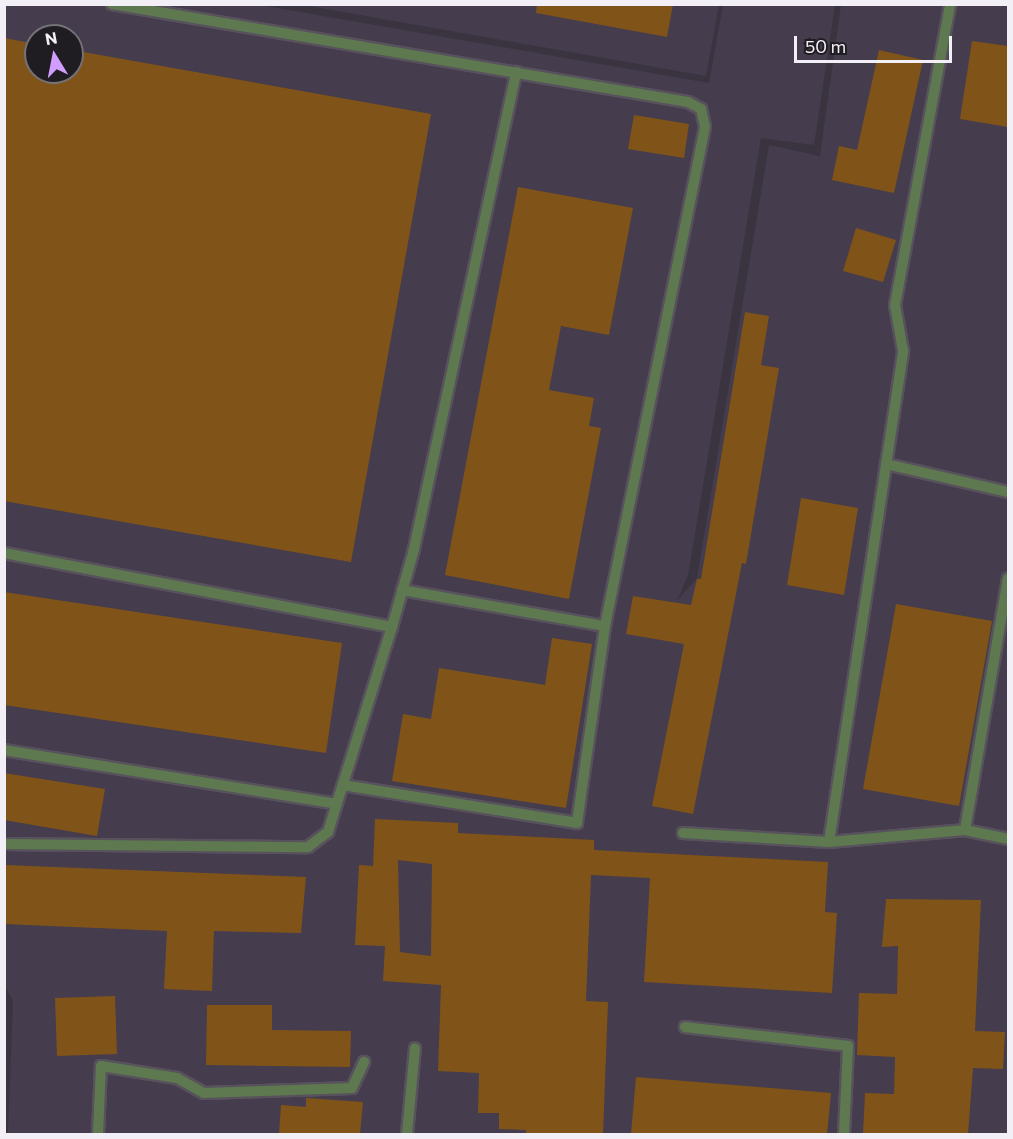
<!DOCTYPE html>
<style>
body{margin:0}
#map{position:relative;width:1013px;height:1139px;overflow:hidden;background:#3a3440;font-family:Commissioner,sans-serif}
div>[style]{position:absolute}
[style*='--x']{left:calc(var(--x)*1px);top:calc(var(--y)*1px);width:calc(var(--w)*1px);rotate:calc(var(--a)*1deg)}
.built>*{inset:0;background:#453c4d}
.building>*{inset:0;background:#805418}
.roads{filter:drop-shadow(2px 0 #58525d) drop-shadow(-2px 0 #58525d) drop-shadow(0 2px #58525d) drop-shadow(0 -2px #58525d)}
.lane>*{height:10px;margin:-5px;padding:0 5px;transform-origin:5px;border-radius:5px;background:#5e7950}
span{translate:-50% -50%;white-space:nowrap;text-align:center;line-height:1.15;-webkit-text-stroke:6px #1f1d22;paint-order:stroke}
.frame{position:absolute;inset:0;border:6px solid #f3eff7;pointer-events:none}
.north{position:absolute;left:24px;top:24px;width:60px;height:60px;box-sizing:border-box;background:#1f1d22;border:2px solid #747177;border-radius:50%;rotate:350deg;font-size:16px;font-weight:700;line-height:24px;text-align:center;color:#f3eff7}
.north::after{content:'';display:block;margin:auto;width:21px;height:27px;background:#d19dfe;clip-path:polygon(50% 0,100% 100%,50% 72%,0 100%)}
.scale{position:absolute;left:794px;top:36px;width:158px;height:27px;box-sizing:border-box;border:3px solid #f3eff7;border-top:0;padding-left:8px;font-size:18px;line-height:21px;white-space:nowrap;color:#f3eff7;-webkit-text-stroke:4px #1f1d22;paint-order:stroke}
</style>
<div id="map">
<div class="built">
<i style="clip-path:polygon(evenodd,5px 5px,260px 5px,709px 83px,723px 5px,835px 5px,814px 145px,761px 138px,688px 575px,677px 601px,697px 578px,769px 145px,820px 156px,841px 5px,1008px 5px,1008px 1134px,8px 1134px,13px 1000px,5px 987px,5px 5px,36px 36px,72px 36px,72px 72px,36px 72px,36px 36px)"></i>
<i style="clip-path:polygon(304px 5px,719px 5px,706px 76px)"></i>
</div>
<div class="building">
<i style="clip-path:polygon(537px 4px,673px 4px,667px 37px,536px 13px)"></i>
<i style="clip-path:polygon(4px 38px,36px 44px,36px 72px,72px 72px,72px 50px,431px 114px,351px 562px,4px 501px)"></i>
<i style="clip-path:polygon(972px 41px,1008px 46px,1008px 127px,960px 119px)"></i>
<i style="clip-path:polygon(879px 50px,923px 60px,894px 193px,832px 180px,839px 146px,857px 150px)"></i>
<i style="clip-path:polygon(634px 115px,689px 124px,684px 158px,628px 149px)"></i>
<i style="clip-path:polygon(518px 187px,633px 208px,609px 335px,561px 326px,549px 390px,594px 398px,589px 426px,601px 428px,569px 599px,445px 575px)"></i>
<i style="clip-path:polygon(856px 228px,896px 240px,883px 282px,843px 271px)"></i>
<i style="clip-path:polygon(745px 312px,769px 316px,761px 365px,779px 368px,746px 564px,742px 563px,693px 814px,652px 806px,684px 644px,626px 634px,633px 596px,691px 605px,697px 579px,701px 579px)"></i>
<i style="clip-path:polygon(801px 498px,858px 508px,844px 595px,787px 585px)"></i>
<i style="clip-path:polygon(4px 592px,342px 643px,326px 753px,4px 705px)"></i>
<i style="clip-path:polygon(896px 604px,992px 621px,959px 806px,863px 789px)"></i>
<i style="clip-path:polygon(552px 638px,592px 644px,566px 808px,392px 781px,403px 714px,431px 719px,439px 668px,545px 685px)"></i>
<i style="clip-path:polygon(4px 773px,105px 789px,97px 836px,4px 820px)"></i>
<i style="clip-path:polygon(evenodd,375px 819px,458px 823px,458px 833px,594px 840px,594px 850px,828px 862px,825px 912px,837px 913px,832px 993px,644px 982px,650px 878px,591px 875px,586px 1001px,608px 1002px,603px 1134px,526px 1134px,526px 1130px,499px 1129px,499px 1113px,478px 1113px,479px 1073px,438px 1071px,441px 985px,383px 981px,385px 946px,355px 945px,359px 865px,373px 866px,375px 819px,398px 860px,432px 864px,431px 956px,400px 952px,398px 860px)"></i>
<i style="clip-path:polygon(4px 865px,306px 877px,301px 933px,214px 931px,212px 991px,164px 989px,167px 931px,4px 924px)"></i>
<i style="clip-path:polygon(886px 899px,981px 900px,975px 1031px,1005px 1032px,1003px 1069px,973px 1068px,968px 1134px,863px 1134px,865px 1093px,894px 1094px,895px 1057px,857px 1055px,859px 993px,897px 994px,898px 946px,882px 947px)"></i>
<i style="clip-path:polygon(115px 996px,117px 1054px,57px 1056px,55px 998px)"></i>
<i style="clip-path:polygon(207px 1005px,272px 1005px,272px 1030px,351px 1031px,350px 1067px,206px 1065px)"></i>
<i style="clip-path:polygon(636px 1077px,831px 1093px,827px 1134px,631px 1134px)"></i>
<i style="clip-path:polygon(306px 1098px,363px 1102px,360px 1134px,279px 1134px,281px 1105px,306px 1107px)"></i>
</div>
<div class="roads">
<div class="lane">
<i style="--x:112;--y:4;--w:584;--a:9.66"></i>
<i style="--x:688;--y:102;--w:15;--a:28"></i>
<i style="--x:701;--y:109;--w:18;--a:77"></i>
<i style="--x:705;--y:127;--w:509;--a:101.33"></i>
<i style="--x:605;--y:626;--w:199;--a:98.1"></i>
<i style="--x:577;--y:823;--w:237;--a:-170.8"></i>
<i style="--x:886;--y:464;--w:125;--a:12.9"></i>
<i style="--x:4;--y:553;--w:395;--a:10.8"></i>
<i style="--x:392;--y:627;--w:81;--a:-74.2"></i>
<i style="--x:414;--y:549;--w:488;--a:-77.9"></i>
<i style="--x:402;--y:590;--w:206;--a:10.1"></i>
<i style="--x:4;--y:750;--w:337;--a:9.2"></i>
<i style="--x:965;--y:830;--w:255;--a:-80.3"></i>
<i style="--x:683;--y:833;--w:146;--a:3.5"></i>
<i style="--x:829;--y:842;--w:137;--a:-5"></i>
<i style="--x:965;--y:830;--w:44;--a:11.8"></i>
<i style="--x:829;--y:842;--w:497;--a:-81.4"></i>
<i style="--x:903;--y:351;--w:47;--a:-99.9"></i>
<i style="--x:895;--y:305;--w:306;--a:-79.6"></i>
<i style="--x:4;--y:844;--w:304;--a:0.6"></i>
<i style="--x:308;--y:847;--w:25;--a:-37"></i>
<i style="--x:328;--y:832;--w:215;--a:-72.7"></i>
<i style="--x:685;--y:1027;--w:164;--a:6.6"></i>
<i style="--x:848;--y:1046;--w:88;--a:92.6"></i>
<i style="--x:98;--y:1134;--w:68;--a:-87.5"></i>
<i style="--x:101;--y:1066;--w:77;--a:9"></i>
<i style="--x:177;--y:1078;--w:31;--a:29"></i>
<i style="--x:204;--y:1093;--w:148;--a:-1.9"></i>
<i style="--x:352;--y:1088;--w:29;--a:-65"></i>
<i style="--x:407;--y:1134;--w:86;--a:-84.7"></i>
</div>
</div>
<div class="frame"></div>
<div class="north">N</div>
<div class="scale">50 m</div>
</div>
